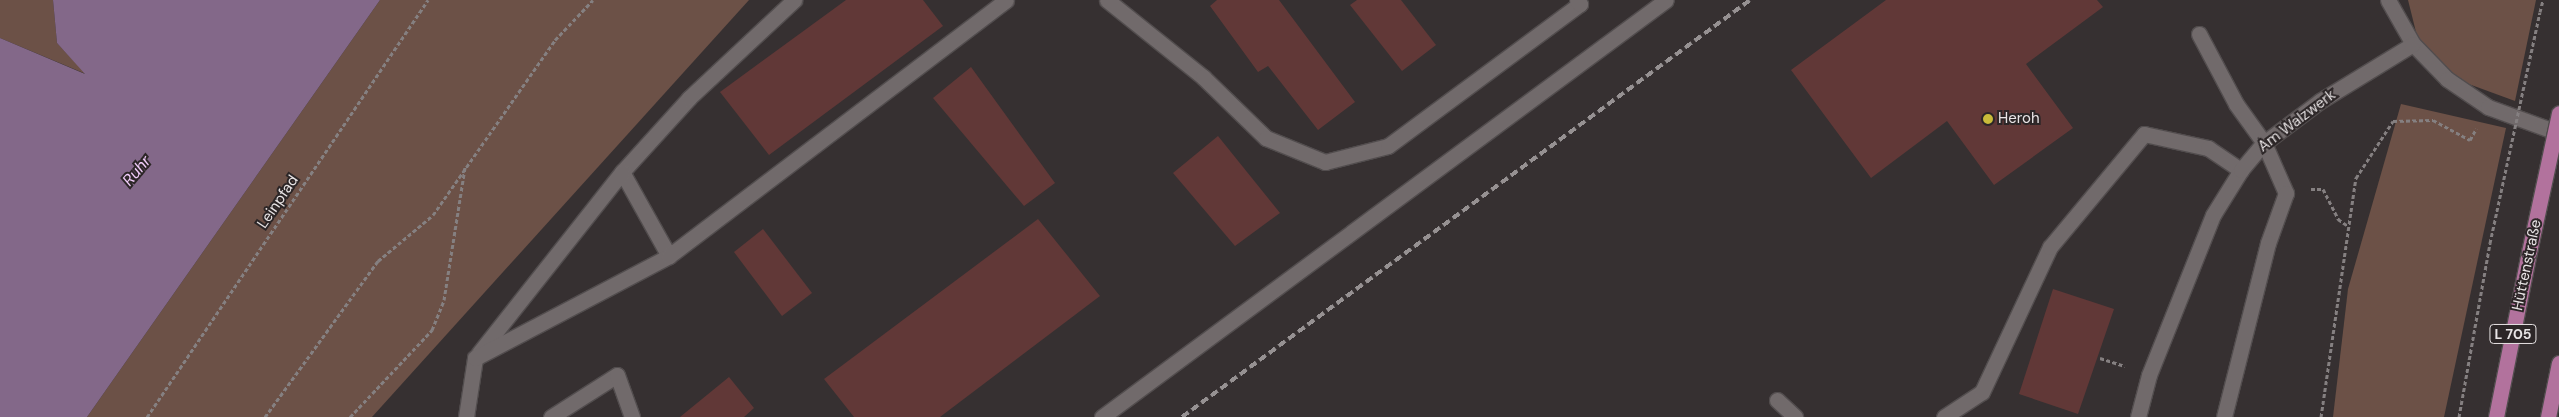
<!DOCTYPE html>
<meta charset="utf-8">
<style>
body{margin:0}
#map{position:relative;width:2559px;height:417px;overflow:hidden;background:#363031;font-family:"DM Sans",sans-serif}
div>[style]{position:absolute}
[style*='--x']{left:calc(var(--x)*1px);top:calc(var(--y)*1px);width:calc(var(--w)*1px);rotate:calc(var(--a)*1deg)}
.green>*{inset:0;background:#6c5147}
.water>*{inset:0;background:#836889}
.building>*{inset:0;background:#613837}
.path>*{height:3px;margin-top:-1.5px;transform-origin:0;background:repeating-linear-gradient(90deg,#858081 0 4px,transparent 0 6.5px)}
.roads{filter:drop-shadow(1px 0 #524d4e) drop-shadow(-1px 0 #524d4e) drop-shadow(0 1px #524d4e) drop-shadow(0 -1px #524d4e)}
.minor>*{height:15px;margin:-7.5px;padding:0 7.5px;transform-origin:7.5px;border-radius:7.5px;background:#716a6b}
.major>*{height:15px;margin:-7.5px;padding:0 7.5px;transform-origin:7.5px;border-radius:7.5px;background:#b2729d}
.rail>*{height:4px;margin-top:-2px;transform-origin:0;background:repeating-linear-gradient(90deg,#969192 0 8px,transparent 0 12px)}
.path-bridge>*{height:3px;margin-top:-1.5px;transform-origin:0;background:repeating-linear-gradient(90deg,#858081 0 4px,transparent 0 6.5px)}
.bridges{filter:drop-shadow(1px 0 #524d4e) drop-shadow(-1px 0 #524d4e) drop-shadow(0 1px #524d4e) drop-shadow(0 -1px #524d4e)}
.major-bridge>*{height:15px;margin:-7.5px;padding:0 7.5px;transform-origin:7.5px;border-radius:7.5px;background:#b2729d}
.dots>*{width:14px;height:14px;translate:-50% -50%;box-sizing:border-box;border:2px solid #2c2627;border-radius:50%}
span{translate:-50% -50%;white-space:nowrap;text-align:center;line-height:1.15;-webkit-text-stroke:4px #2c2627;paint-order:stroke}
.shield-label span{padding:1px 4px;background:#2c2627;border:1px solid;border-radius:4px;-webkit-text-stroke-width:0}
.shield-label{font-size:14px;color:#e8e4e5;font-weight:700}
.poi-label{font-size:15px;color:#e8e4e5}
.left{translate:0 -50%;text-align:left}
.street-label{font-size:15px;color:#e8e4e5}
.water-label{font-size:16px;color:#f1ccf9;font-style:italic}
</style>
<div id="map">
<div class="green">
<i style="clip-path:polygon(0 0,53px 0,57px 43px,86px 74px,0 38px)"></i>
<i style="clip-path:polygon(380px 0,749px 0,372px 417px,87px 417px)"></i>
<i style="clip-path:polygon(2408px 0,2536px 0,2515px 101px,2425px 68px)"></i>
<i style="clip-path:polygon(2401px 104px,2506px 128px,2444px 417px,2333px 417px,2348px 289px)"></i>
</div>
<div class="water">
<i style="clip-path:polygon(53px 0,380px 0,87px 417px,0 417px,0 38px,85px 74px,57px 43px)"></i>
</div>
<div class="building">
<i style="clip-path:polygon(846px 0,923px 0,943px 26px,769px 155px,720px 92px)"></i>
<i style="clip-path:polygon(1217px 0,1279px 0,1355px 102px,1318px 130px,1268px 66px,1258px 72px,1210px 6px)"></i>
<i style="clip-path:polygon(1357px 0,1401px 0,1436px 45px,1402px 71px,1350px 5px)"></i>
<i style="clip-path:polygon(1886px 0,2097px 0,2103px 7px,2026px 64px,2073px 128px,1994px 185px,1947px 121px,1871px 178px,1791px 70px)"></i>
<i style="clip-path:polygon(971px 67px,1055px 183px,1024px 206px,933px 98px)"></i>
<i style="clip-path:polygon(1218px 136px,1280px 213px,1235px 246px,1173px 173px)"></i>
<i style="clip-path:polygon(1038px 219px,1100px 296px,940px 417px,854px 417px,824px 379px)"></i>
<i style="clip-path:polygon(763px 229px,812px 293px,782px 316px,734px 252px)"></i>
<i style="clip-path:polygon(2053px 289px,2114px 309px,2078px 414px,2019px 394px)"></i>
<i style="clip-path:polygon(729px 377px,754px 408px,744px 417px,680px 417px)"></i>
</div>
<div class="path">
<i style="--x:2540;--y:12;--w:12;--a:-76"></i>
<i style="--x:2311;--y:189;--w:12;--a:0"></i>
<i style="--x:2323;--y:189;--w:34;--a:63"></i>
<i style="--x:2338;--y:219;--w:12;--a:35"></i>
<i style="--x:2100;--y:358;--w:26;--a:18"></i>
<i style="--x:147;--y:417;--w:503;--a:-56.03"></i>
<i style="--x:265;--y:417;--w:193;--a:-54.1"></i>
<i style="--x:378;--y:261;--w:72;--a:-39.9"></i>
<i style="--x:433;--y:215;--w:213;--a:-55.1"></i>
<i style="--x:555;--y:40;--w:55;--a:-46.5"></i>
<i style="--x:350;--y:417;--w:120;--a:-46.7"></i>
<i style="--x:432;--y:330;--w:32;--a:-68"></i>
<i style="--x:444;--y:300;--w:135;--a:-81"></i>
<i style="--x:2321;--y:417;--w:242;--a:-81.7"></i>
<i style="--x:2356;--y:178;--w:68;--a:-57"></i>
<i style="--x:2393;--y:121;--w:40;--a:-1.4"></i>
<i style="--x:2433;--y:120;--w:42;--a:28.4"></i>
<i style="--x:2470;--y:140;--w:13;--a:-61"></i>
<i style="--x:2459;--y:417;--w:177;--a:-79.9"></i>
</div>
<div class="roads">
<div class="minor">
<i style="--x:1107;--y:0;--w:123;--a:38.7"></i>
<i style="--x:1203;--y:77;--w:88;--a:44.1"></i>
<i style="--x:1266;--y:138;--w:64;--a:22.1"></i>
<i style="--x:1325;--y:162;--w:65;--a:-14.3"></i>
<i style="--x:1388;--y:146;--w:239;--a:-36.5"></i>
<i style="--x:1580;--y:4;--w:5;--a:-127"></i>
<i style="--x:2388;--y:0;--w:51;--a:60.4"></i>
<i style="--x:2413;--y:44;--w:49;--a:45.8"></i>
<i style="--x:2447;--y:79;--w:50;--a:34.3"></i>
<i style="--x:2488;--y:107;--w:76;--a:20.1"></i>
<i style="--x:2199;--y:34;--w:79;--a:62.1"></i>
<i style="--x:2236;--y:104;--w:48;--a:54.3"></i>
<i style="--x:2264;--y:143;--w:55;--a:66.3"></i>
<i style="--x:2286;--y:193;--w:53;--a:109.8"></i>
<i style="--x:2268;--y:243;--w:179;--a:104.2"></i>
<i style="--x:669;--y:256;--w:96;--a:-119.2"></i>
<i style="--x:622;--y:172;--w:100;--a:-47.8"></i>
<i style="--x:689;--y:98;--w:144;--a:-43"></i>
<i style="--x:479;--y:353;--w:231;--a:-51.7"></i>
<i style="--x:1777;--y:400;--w:25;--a:43"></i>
<i style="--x:466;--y:417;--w:60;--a:-81.3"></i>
<i style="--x:475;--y:358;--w:219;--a:-27.7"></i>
<i style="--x:669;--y:256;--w:423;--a:-37.2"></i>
<i style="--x:551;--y:417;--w:78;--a:-32.5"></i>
<i style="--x:617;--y:375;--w:45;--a:70.3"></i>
<i style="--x:1102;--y:417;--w:701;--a:-36.48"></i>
<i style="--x:1944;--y:417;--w:45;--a:-33.3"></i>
<i style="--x:1982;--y:392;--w:160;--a:-64.9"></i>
<i style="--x:2050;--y:247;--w:147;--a:-50.2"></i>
<i style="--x:2144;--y:134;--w:66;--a:12.3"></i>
<i style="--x:2208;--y:148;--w:40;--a:34"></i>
<i style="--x:2138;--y:417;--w:43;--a:-75.3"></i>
<i style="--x:2149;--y:375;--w:172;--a:-68.2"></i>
<i style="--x:2213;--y:215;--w:53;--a:-58.1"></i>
<i style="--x:2241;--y:170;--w:35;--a:-50"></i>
<i style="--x:2264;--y:143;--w:70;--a:-36.9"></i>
<i style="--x:2320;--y:101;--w:109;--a:-31.5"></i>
</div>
<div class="major">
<i style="--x:2496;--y:417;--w:168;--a:-78.7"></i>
<i style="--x:2548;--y:417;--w:55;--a:-78.5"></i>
</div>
</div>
<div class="rail">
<i style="--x:1182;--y:417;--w:705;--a:-36.28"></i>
</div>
<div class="path-bridge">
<i style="--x:2490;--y:243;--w:236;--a:-77.8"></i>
</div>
<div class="bridges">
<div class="major-bridge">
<i style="--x:2529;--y:252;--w:142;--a:-77.8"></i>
</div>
</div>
<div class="dots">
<i style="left:1988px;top:119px;background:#c9bb3a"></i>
</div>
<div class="shield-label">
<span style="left:2513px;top:334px">L 705</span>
</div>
<div class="poi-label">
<span class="left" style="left:1998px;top:119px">Heroh</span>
</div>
<div class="street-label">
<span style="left:2297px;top:121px;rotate:-37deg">Am Walzwerk</span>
<span style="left:278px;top:202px;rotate:-56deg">Leinpfad</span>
<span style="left:2527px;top:265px;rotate:-78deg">Hüttenstraße</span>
</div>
<div class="water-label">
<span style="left:137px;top:171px;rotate:-50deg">Ruhr</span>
</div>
</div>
